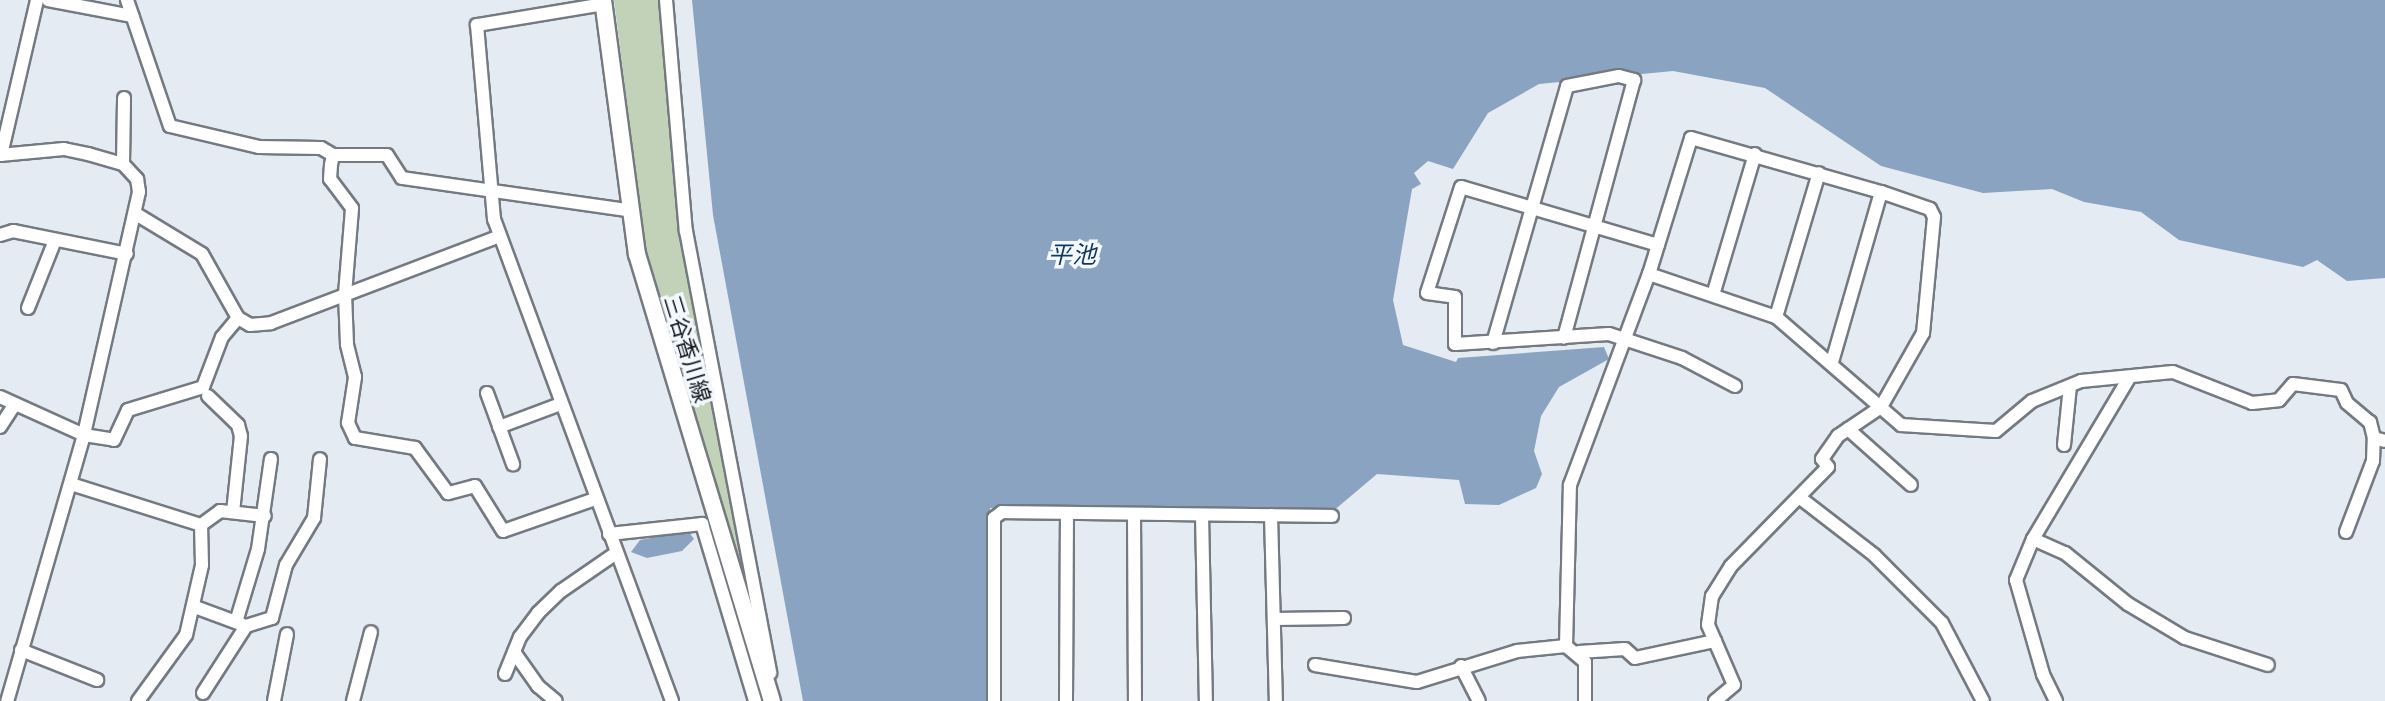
<!DOCTYPE html>
<meta charset="utf-8">
<style>
body{margin:0}
#map{position:relative;width:2385px;height:701px;overflow:hidden;background:#e4ebf2;font-family:"DM Sans","Noto Sans JP",sans-serif}
div>[style]{position:absolute}
[style*='--x']{left:calc(var(--x)*1px);top:calc(var(--y)*1px);width:calc(var(--w)*1px);rotate:calc(var(--a)*1deg)}
.green>*{inset:0;background:#c2d2b8}
.water>*{inset:0;background:#89a3c1}
.roads{filter:drop-shadow(2px 0 #757a81) drop-shadow(-2px 0 #757a81) drop-shadow(0 2px #757a81) drop-shadow(0 -2px #757a81)}
.minor>*{height:12px;margin:-6px;padding:0 6px;transform-origin:6px;border-radius:6px;background:#fff}
.secondary>*{height:16px;margin:-8px;padding:0 8px;transform-origin:8px;border-radius:8px;background:#fff}
span{translate:-50% -50%;white-space:nowrap;text-align:center;line-height:1.15;-webkit-text-stroke:7px #f3f8fe;paint-order:stroke}
.street-label{font-size:22px;color:#101215}
.water-label{font-size:24px;color:#10375f;font-style:italic}
</style>
<div id="map">
<div class="green">
<i style="clip-path:polygon(614px 0,664px 0,677px 184px,753px 610px,648px 268px)"></i>
</div>
<div class="water">
<i style="clip-path:polygon(692px 0,2385px 0,2385px 278px,2347px 281px,2317px 260px,2303px 267px,2179px 240px,2141px 212px,2084px 202px,2052px 189px,1983px 193px,1881px 166px,1765px 88px,1673px 71px,1539px 84px,1488px 113px,1453px 169px,1428px 161px,1414px 173px,1421px 184px,1412px 189px,1393px 300px,1403px 345px,1456px 362px,1458px 358px,1604px 347px,1609px 359px,1559px 387px,1541px 416px,1534px 451px,1542px 474px,1536px 488px,1499px 505px,1465px 504px,1459px 480px,1377px 474px,1332px 512px,990px 508px,988px 701px,803px 701px,713px 215px)"></i>
<i style="clip-path:polygon(688px 531px,694px 539px,682px 551px,647px 558px,631px 552px,640px 540px)"></i>
</div>
<div class="roads">
<div class="minor">
<i style="--x:48;--y:0;--w:86;--a:10.8"></i>
<i style="--x:127;--y:0;--w:133;--a:71.2"></i>
<i style="--x:170;--y:126;--w:91;--a:13.3"></i>
<i style="--x:259;--y:147;--w:62;--a:0.9"></i>
<i style="--x:321;--y:148;--w:14;--a:30"></i>
<i style="--x:666;--y:0;--w:232;--a:85.1"></i>
<i style="--x:686;--y:231;--w:450;--a:79.2"></i>
<i style="--x:604;--y:4;--w:129;--a:170.6"></i>
<i style="--x:477;--y:25;--w:195;--a:85"></i>
<i style="--x:494;--y:219;--w:514;--a:69.73"></i>
<i style="--x:0;--y:155;--w:64;--a:-5.4"></i>
<i style="--x:64;--y:149;--w:25;--a:12"></i>
<i style="--x:88;--y:154;--w:36;--a:16"></i>
<i style="--x:123;--y:164;--w:21;--a:47"></i>
<i style="--x:137;--y:179;--w:13;--a:81"></i>
<i style="--x:139;--y:192;--w:249;--a:102.8"></i>
<i style="--x:84;--y:435;--w:277;--a:106.1"></i>
<i style="--x:1;--y:155;--w:159;--a:-76.9"></i>
<i style="--x:123;--y:164;--w:66;--a:-89.1"></i>
<i style="--x:136;--y:214;--w:77;--a:31.2"></i>
<i style="--x:202;--y:254;--w:73;--a:60.6"></i>
<i style="--x:238;--y:318;--w:14;--a:30"></i>
<i style="--x:250;--y:325;--w:21;--a:-5"></i>
<i style="--x:271;--y:323;--w:245;--a:-20.8"></i>
<i style="--x:0;--y:235;--w:14;--a:-17"></i>
<i style="--x:13;--y:231;--w:116;--a:11.4"></i>
<i style="--x:1658;--y:245;--w:205;--a:-163.6"></i>
<i style="--x:1461;--y:187;--w:111;--a:107.8"></i>
<i style="--x:1427;--y:293;--w:28;--a:8"></i>
<i style="--x:1455;--y:297;--w:47;--a:90"></i>
<i style="--x:1455;--y:344;--w:154;--a:-3.7"></i>
<i style="--x:1609;--y:334;--w:77;--a:18.2"></i>
<i style="--x:1682;--y:358;--w:60;--a:27.8"></i>
<i style="--x:1649;--y:274;--w:134;--a:18.7"></i>
<i style="--x:1776;--y:317;--w:165;--a:40.8"></i>
<i style="--x:1901;--y:425;--w:95;--a:3.6"></i>
<i style="--x:1996;--y:431;--w:47;--a:-39.8"></i>
<i style="--x:2032;--y:401;--w:53;--a:-22.2"></i>
<i style="--x:2081;--y:381;--w:92;--a:-5.6"></i>
<i style="--x:2173;--y:372;--w:85;--a:21.4"></i>
<i style="--x:2252;--y:403;--w:27;--a:-6"></i>
<i style="--x:2279;--y:400;--w:21;--a:-49"></i>
<i style="--x:2293;--y:384;--w:48;--a:7.1"></i>
<i style="--x:2341;--y:390;--w:14;--a:65"></i>
<i style="--x:2347;--y:403;--w:30;--a:40"></i>
<i style="--x:2370;--y:422;--w:16;--a:76"></i>
<i style="--x:2374;--y:438;--w:11;--a:15"></i>
<i style="--x:1713;--y:295;--w:147;--a:-73.4"></i>
<i style="--x:28;--y:308;--w:73;--a:-68.3"></i>
<i style="--x:1776;--y:317;--w:150;--a:-73.4"></i>
<i style="--x:1493;--y:343;--w:267;--a:-73.9"></i>
<i style="--x:1567;--y:86;--w:53;--a:-10.9"></i>
<i style="--x:1619;--y:76;--w:16;--a:15"></i>
<i style="--x:1634;--y:80;--w:267;--a:105.2"></i>
<i style="--x:1832;--y:362;--w:177;--a:-73.9"></i>
<i style="--x:487;--y:393;--w:76;--a:69.9"></i>
<i style="--x:208;--y:396;--w:42;--a:44"></i>
<i style="--x:238;--y:425;--w:11;--a:75"></i>
<i style="--x:241;--y:436;--w:76;--a:96"></i>
<i style="--x:0;--y:397;--w:92;--a:24.3"></i>
<i style="--x:84;--y:435;--w:30;--a:9"></i>
<i style="--x:114;--y:440;--w:33;--a:-65"></i>
<i style="--x:128;--y:410;--w:78;--a:-17"></i>
<i style="--x:203;--y:387;--w:53;--a:-69.2"></i>
<i style="--x:222;--y:337;--w:25;--a:-50"></i>
<i style="--x:0;--y:427;--w:24;--a:-57"></i>
<i style="--x:499;--y:427;--w:66;--a:-20.4"></i>
<i style="--x:1848;--y:429;--w:84;--a:41.6"></i>
<i style="--x:2064;--y:445;--w:59;--a:-84.2"></i>
<i style="--x:71;--y:484;--w:136;--a:17.5"></i>
<i style="--x:201;--y:525;--w:24;--a:-36"></i>
<i style="--x:220;--y:511;--w:45;--a:6.3"></i>
<i style="--x:1799;--y:497;--w:95;--a:37.7"></i>
<i style="--x:1874;--y:555;--w:96;--a:45"></i>
<i style="--x:1942;--y:623;--w:88;--a:62.3"></i>
<i style="--x:595;--y:499;--w:97;--a:160.8"></i>
<i style="--x:503;--y:531;--w:53;--a:-121.9"></i>
<i style="--x:475;--y:486;--w:28;--a:165"></i>
<i style="--x:448;--y:493;--w:56;--a:-126.3"></i>
<i style="--x:415;--y:448;--w:61;--a:-170.5"></i>
<i style="--x:355;--y:438;--w:17;--a:-115"></i>
<i style="--x:348;--y:423;--w:47;--a:-81.3"></i>
<i style="--x:355;--y:377;--w:34;--a:-104"></i>
<i style="--x:347;--y:344;--w:50;--a:-92.3"></i>
<i style="--x:345;--y:294;--w:86;--a:-85.3"></i>
<i style="--x:352;--y:208;--w:36;--a:-127"></i>
<i style="--x:330;--y:179;--w:14;--a:-86"></i>
<i style="--x:331;--y:165;--w:10;--a:-79"></i>
<i style="--x:333;--y:155;--w:54;--a:0"></i>
<i style="--x:387;--y:155;--w:27;--a:57"></i>
<i style="--x:402;--y:178;--w:228;--a:8.1"></i>
<i style="--x:1134;--y:514;--w:187;--a:89.7"></i>
<i style="--x:1202;--y:515;--w:186;--a:88.8"></i>
<i style="--x:1271;--y:515;--w:186;--a:88.5"></i>
<i style="--x:2346;--y:532;--w:76;--a:-69.2"></i>
<i style="--x:2373;--y:461;--w:23;--a:-88"></i>
<i style="--x:609;--y:534;--w:94;--a:-6.1"></i>
<i style="--x:702;--y:524;--w:185;--a:73.3"></i>
<i style="--x:2033;--y:539;--w:35;--a:24"></i>
<i style="--x:2065;--y:553;--w:81;--a:39"></i>
<i style="--x:2128;--y:604;--w:66;--a:30.8"></i>
<i style="--x:2185;--y:638;--w:87;--a:18"></i>
<i style="--x:195;--y:607;--w:49;--a:20.3"></i>
<i style="--x:1274;--y:619;--w:70;--a:-0.8"></i>
<i style="--x:236;--y:622;--w:76;--a:-73.2"></i>
<i style="--x:258;--y:549;--w:91;--a:-81.8"></i>
<i style="--x:21;--y:650;--w:82;--a:21.5"></i>
<i style="--x:514;--y:652;--w:42;--a:54.8"></i>
<i style="--x:538;--y:686;--w:23;--a:40"></i>
<i style="--x:1579;--y:652;--w:46;--a:-3.7"></i>
<i style="--x:1625;--y:649;--w:13;--a:42"></i>
<i style="--x:1635;--y:658;--w:82;--a:-12"></i>
<i style="--x:1315;--y:665;--w:103;--a:9.5"></i>
<i style="--x:1417;--y:682;--w:105;--a:-17.2"></i>
<i style="--x:1517;--y:651;--w:49;--a:-5.8"></i>
<i style="--x:1461;--y:666;--w:39;--a:63"></i>
<i style="--x:505;--y:674;--w:40;--a:-68"></i>
<i style="--x:520;--y:637;--w:30;--a:-53"></i>
<i style="--x:538;--y:613;--w:32;--a:-44"></i>
<i style="--x:561;--y:591;--w:67;--a:-34.6"></i>
<i style="--x:203;--y:693;--w:80;--a:-57.3"></i>
<i style="--x:246;--y:626;--w:27;--a:-17"></i>
<i style="--x:272;--y:618;--w:55;--a:-75.2"></i>
<i style="--x:286;--y:565;--w:55;--a:-59.2"></i>
<i style="--x:314;--y:518;--w:59;--a:-84.2"></i>
<i style="--x:138;--y:701;--w:82;--a:-54"></i>
<i style="--x:186;--y:635;--w:72;--a:-77.1"></i>
<i style="--x:202;--y:565;--w:40;--a:-91.4"></i>
<i style="--x:274;--y:701;--w:68;--a:-79"></i>
<i style="--x:353;--y:701;--w:71;--a:-75.4"></i>
<i style="--x:994;--y:701;--w:183;--a:-90"></i>
<i style="--x:994;--y:518;--w:10;--a:-37"></i>
<i style="--x:1002;--y:512;--w:330;--a:0.7"></i>
<i style="--x:1066;--y:701;--w:188;--a:-89.7"></i>
<i style="--x:1585;--y:701;--w:39;--a:-90"></i>
<i style="--x:1585;--y:662;--w:25;--a:-140"></i>
<i style="--x:1566;--y:646;--w:161;--a:-88.6"></i>
<i style="--x:1570;--y:485;--w:225;--a:-69.5"></i>
<i style="--x:1649;--y:274;--w:142;--a:-72.8"></i>
<i style="--x:1691;--y:138;--w:198;--a:15.9"></i>
<i style="--x:1881;--y:192;--w:52;--a:19.1"></i>
<i style="--x:1930;--y:209;--w:9;--a:63"></i>
<i style="--x:1934;--y:217;--w:117;--a:95.4"></i>
<i style="--x:1923;--y:333;--w:85;--a:119.6"></i>
<i style="--x:1881;--y:407;--w:52;--a:146"></i>
<i style="--x:1838;--y:436;--w:28;--a:125"></i>
<i style="--x:1822;--y:459;--w:10;--a:53"></i>
<i style="--x:1828;--y:467;--w:139;--a:134.4"></i>
<i style="--x:1731;--y:566;--w:36;--a:122"></i>
<i style="--x:1712;--y:596;--w:29;--a:98"></i>
<i style="--x:1708;--y:625;--w:65;--a:66.6"></i>
<i style="--x:1734;--y:685;--w:25;--a:140"></i>
<i style="--x:2056;--y:701;--w:30;--a:-116"></i>
<i style="--x:2043;--y:674;--w:98;--a:-106"></i>
<i style="--x:2016;--y:580;--w:44;--a:-67.5"></i>
<i style="--x:2033;--y:539;--w:187;--a:-59.2"></i>
</div>
<div class="secondary">
<i style="--x:603;--y:0;--w:256;--a:82.4"></i>
<i style="--x:637;--y:254;--w:467;--a:73.2"></i>
</div>
</div>
<div class="street-label">
<span style="left:687px;top:349px;rotate:73deg">三谷香川線</span>
</div>
<div class="water-label">
<span style="left:1072px;top:255px">平池</span>
</div>
</div>
